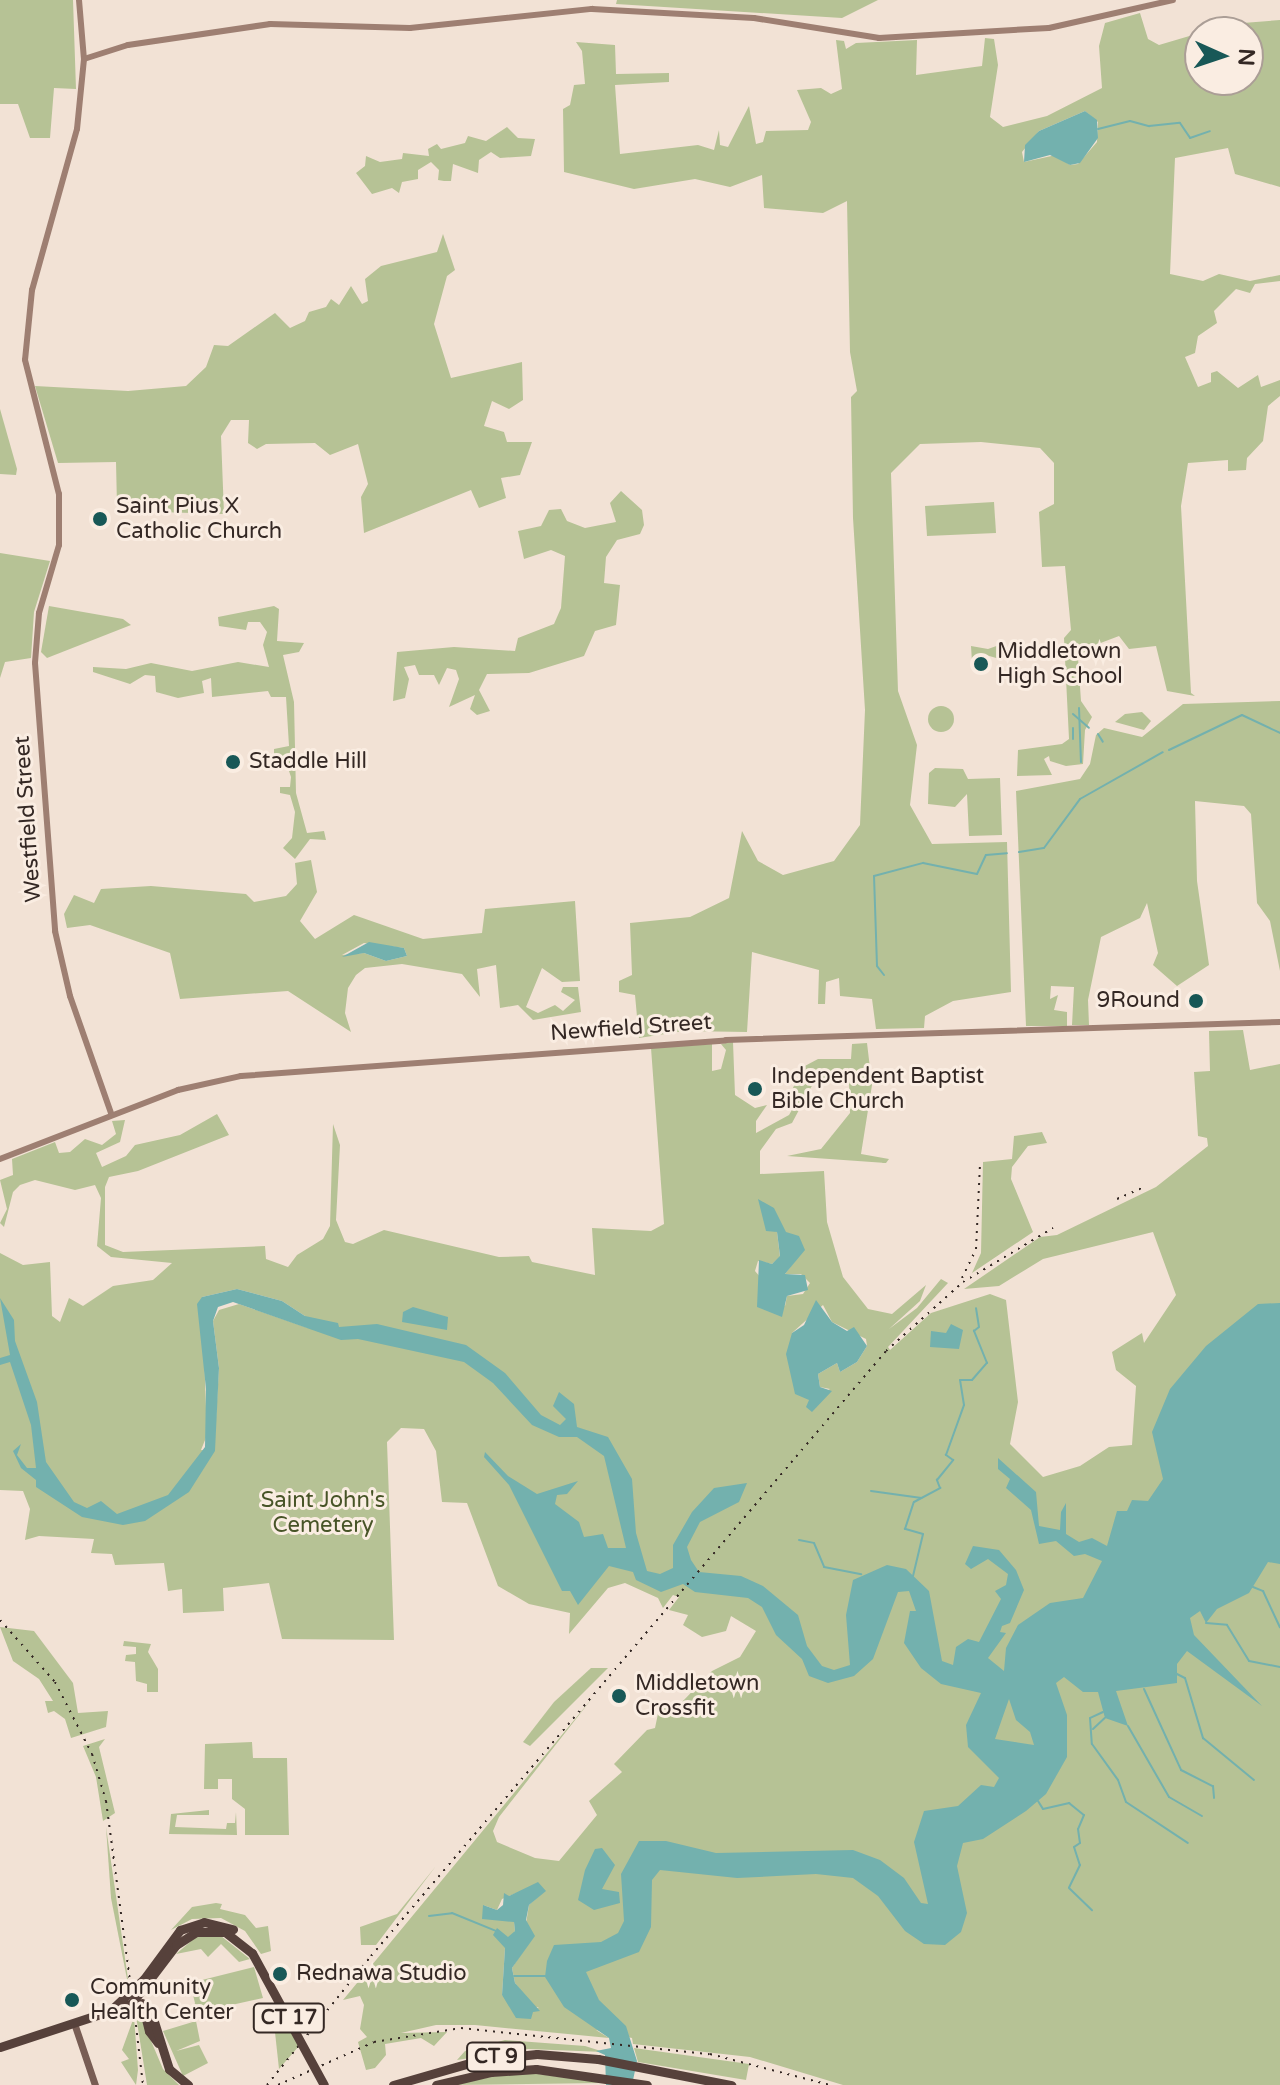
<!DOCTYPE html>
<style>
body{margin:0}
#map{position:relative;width:1280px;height:2085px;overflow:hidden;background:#f2e2d5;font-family:"Varela Round",sans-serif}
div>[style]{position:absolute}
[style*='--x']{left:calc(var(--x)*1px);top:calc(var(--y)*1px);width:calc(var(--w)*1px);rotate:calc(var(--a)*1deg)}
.green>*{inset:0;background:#b6c295}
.round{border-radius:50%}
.water>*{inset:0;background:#73b1ae}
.stream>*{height:2px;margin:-1px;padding:0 1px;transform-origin:1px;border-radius:1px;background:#73b1ae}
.secondary>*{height:6px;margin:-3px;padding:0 3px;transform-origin:3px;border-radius:3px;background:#9e7f72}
.primary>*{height:7px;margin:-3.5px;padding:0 3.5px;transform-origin:3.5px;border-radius:3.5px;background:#785d54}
.highway>*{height:9px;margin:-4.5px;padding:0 4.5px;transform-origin:4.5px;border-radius:4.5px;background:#56413b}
.rail>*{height:2px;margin-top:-1px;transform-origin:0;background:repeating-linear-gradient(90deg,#342824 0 2px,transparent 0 8px)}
.highway-bridge>*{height:9px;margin:-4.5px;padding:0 4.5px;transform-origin:4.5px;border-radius:4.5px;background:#56413b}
.dots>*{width:22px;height:22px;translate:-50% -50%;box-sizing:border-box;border:4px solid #faede2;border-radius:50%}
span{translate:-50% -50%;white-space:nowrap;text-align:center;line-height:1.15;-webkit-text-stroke:6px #faede2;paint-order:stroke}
.shield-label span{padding:2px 6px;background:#faede2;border:2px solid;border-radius:6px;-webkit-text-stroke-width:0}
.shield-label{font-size:20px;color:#342824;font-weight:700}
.poi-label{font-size:22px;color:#342824}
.left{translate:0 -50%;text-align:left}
.right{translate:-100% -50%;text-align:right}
.street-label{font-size:22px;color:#342824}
.park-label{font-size:22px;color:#475427}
.north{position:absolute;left:1184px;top:16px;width:80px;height:80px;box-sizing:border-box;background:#faede2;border:2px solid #ab9e96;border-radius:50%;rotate:93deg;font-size:22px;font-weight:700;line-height:32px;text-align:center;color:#342824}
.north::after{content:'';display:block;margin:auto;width:28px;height:36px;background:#185857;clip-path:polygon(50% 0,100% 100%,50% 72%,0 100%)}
</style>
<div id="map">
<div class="green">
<i style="clip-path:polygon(0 0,73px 0,76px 89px,54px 88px,50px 138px,30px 138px,18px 104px,0 104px)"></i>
<i style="clip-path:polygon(617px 0,878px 0,842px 18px,616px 4px)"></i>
<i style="clip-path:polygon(evenodd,1140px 13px,1148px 39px,1159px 45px,1230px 24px,1280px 20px,1280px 187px,1235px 174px,1228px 148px,1175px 158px,1170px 274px,1203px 281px,1219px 274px,1250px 281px,1280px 275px,1280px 281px,1255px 284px,1250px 293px,1236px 289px,1214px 311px,1217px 323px,1198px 336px,1195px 353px,1185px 357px,1198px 387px,1211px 382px,1211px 373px,1217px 371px,1238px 388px,1258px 375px,1261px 387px,1280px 380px,1280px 396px,1268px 406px,1263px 441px,1247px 458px,1246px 470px,1228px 471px,1228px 460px,1188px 463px,1181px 506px,1191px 693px,1195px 696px,1167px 691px,1156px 646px,1129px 649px,1119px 636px,1090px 647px,1078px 658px,1081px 701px,1092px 717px,1085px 730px,1083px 764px,1066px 766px,1050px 761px,1049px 756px,1044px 759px,1052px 775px,1017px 776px,1018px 750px,1062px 744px,1069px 739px,1064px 638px,1071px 630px,1065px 566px,1042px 567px,1039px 512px,1054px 504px,1054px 463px,1040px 448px,981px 442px,920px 444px,891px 473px,898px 691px,917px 745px,910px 805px,932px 844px,1007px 842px,1011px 992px,953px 1001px,925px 1016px,924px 1028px,876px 1029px,872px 999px,840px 996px,839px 978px,826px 982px,825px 1004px,818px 1004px,819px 970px,752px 952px,747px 1032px,684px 1031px,639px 1038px,635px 995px,619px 992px,619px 981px,632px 975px,630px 923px,690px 917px,729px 898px,742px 831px,758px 861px,783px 875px,834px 861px,860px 825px,865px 710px,853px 518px,851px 397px,857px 391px,850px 352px,847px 201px,823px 213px,764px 208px,762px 175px,730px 187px,695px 179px,634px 189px,564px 172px,563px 109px,570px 105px,574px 85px,585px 84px,582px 51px,576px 42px,615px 45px,616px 74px,669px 73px,669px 82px,615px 85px,620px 154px,698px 145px,714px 150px,719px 130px,720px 145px,728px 147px,749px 106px,756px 144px,763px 142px,766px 131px,808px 130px,811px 122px,797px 90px,821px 88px,831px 94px,842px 89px,836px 40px,844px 41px,846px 49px,856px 43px,917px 40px,916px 75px,982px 66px,985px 38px,994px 39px,998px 65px,990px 117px,1003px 127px,1047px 116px,1102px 88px,1099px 46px,1105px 23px,1140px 13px,1200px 32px,1248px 32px,1248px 80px,1200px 80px,1200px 32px,1140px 13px,1085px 111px,1098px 122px,1097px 142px,1078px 164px,1070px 165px,1056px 155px,1024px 162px,1022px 152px,1039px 131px,1085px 111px)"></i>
<i style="clip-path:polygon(507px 127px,518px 138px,535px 139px,531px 156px,500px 158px,491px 152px,479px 160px,478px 173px,453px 164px,451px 181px,444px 181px,438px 180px,439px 170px,431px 162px,418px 170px,418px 179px,402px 182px,399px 193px,392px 188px,372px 194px,356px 173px,365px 166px,366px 156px,380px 162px,402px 159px,403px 153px,429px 156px,428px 149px,437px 144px,441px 149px,465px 143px,468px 136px,486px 141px)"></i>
<i style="clip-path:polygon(443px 234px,455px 270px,447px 276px,434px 324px,451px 378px,522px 362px,523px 400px,509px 409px,492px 401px,484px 426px,504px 432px,507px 442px,532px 442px,520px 475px,501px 478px,506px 498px,479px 508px,471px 490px,364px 533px,361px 497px,368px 484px,358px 444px,330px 455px,315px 443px,266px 444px,257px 449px,248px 443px,249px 420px,231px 420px,221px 436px,224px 514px,127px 511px,117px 506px,116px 462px,58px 463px,35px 386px,128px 391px,186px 386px,206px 367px,214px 345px,228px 346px,275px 313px,290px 328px,305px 321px,309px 312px,326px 307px,331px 299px,339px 305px,351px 286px,362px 304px,368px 301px,365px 279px,381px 266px,437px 252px)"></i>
<i style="clip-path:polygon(0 409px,17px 469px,16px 475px,0 474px)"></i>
<i style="clip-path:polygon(621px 491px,642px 510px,644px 525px,640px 534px,617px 540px,606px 557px,604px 583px,620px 585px,616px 625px,595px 631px,584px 656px,529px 673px,487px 674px,479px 690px,490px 711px,477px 715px,470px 709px,475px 695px,449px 707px,459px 679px,456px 670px,447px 668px,439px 685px,434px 675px,419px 675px,415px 665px,404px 667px,409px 679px,405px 698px,393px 701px,397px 652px,454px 647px,515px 651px,518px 638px,554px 624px,561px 608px,565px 556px,551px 550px,524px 559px,518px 531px,541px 526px,549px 510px,561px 509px,567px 521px,585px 528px,616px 522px,610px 503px)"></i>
<i style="clip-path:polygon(994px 502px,996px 533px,927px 536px,925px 506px)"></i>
<i style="clip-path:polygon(0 553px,50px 561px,34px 612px,31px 658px,5px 662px,0 678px)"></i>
<i style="clip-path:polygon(49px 606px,123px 619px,131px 625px,47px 658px,41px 652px)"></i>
<i style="clip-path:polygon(274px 606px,279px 609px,277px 641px,304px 643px,299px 652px,283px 655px,294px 702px,296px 793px,307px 833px,324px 831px,326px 840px,310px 839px,295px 859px,283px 848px,292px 838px,295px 812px,290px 795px,280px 793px,280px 787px,290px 787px,291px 777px,287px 765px,274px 758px,274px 749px,289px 746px,286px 697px,271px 697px,268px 691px,212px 697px,211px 678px,202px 681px,204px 693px,178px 698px,156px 692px,155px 676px,145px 675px,130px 684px,93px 672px,93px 667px,126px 669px,151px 663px,192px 671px,238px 662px,269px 667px,263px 645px,267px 632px,260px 622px,248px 622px,246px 630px,219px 626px,218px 617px)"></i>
<i style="clip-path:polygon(1002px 644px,1003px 660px,986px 655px,972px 662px,971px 646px,988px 649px)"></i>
<i style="clip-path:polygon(1280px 701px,1280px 971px,1270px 921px,1257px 903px,1251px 814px,1244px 806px,1195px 801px,1197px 881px,1209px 965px,1177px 986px,1153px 965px,1158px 953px,1147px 903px,1140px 918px,1101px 937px,1088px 1000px,1089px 1025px,1072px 1025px,1074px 987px,1051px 986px,1050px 999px,1058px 995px,1054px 1010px,1067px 1012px,1067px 1026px,1026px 1026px,1016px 791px,1080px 779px,1090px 764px,1096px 735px,1104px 728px,1142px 737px,1183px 704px)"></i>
<i class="round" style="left:928px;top:706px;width:26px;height:26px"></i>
<i style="clip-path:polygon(1142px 712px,1151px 721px,1144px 730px,1115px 722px,1125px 714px)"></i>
<i style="clip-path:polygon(935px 768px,963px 769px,968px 779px,1000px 778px,1002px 835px,969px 836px,967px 794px,955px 807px,928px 804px,929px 773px)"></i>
<i style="clip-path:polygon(evenodd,311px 860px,317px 892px,300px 921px,315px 939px,354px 915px,423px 939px,482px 933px,485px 909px,575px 901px,580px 981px,562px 982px,542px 968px,526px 1007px,538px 1013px,555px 1005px,563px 1011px,575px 1000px,561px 992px,563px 987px,578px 987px,581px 1012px,533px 1020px,518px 1005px,500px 1008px,496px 965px,477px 969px,480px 997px,462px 974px,402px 964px,365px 968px,356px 975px,348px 988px,345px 1013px,351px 1032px,288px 991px,180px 999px,170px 953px,90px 925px,67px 928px,64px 914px,74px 895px,94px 903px,101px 889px,151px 886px,246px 894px,254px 902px,286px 896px,297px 884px,295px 863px,311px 860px,364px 943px,404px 948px,407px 956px,386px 961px,364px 953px,342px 955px,364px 943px)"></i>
<i style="clip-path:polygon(evenodd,1243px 1030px,1250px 1070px,1280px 1064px,1280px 2085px,843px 2085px,750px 2057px,633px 2044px,632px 2038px,596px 2030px,609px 2038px,475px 2025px,436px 2025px,401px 2033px,447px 2032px,434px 2046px,421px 2038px,385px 2044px,386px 2055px,375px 2068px,366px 2070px,358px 2042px,367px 2037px,360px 2029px,364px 2005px,360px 1996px,343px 2000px,594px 1696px,499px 1817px,493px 1831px,497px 1842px,535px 1858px,559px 1861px,597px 1815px,589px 1801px,622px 1772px,614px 1764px,647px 1730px,655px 1728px,660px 1704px,682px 1702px,712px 1671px,740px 1657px,756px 1631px,731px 1616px,726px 1631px,702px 1637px,683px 1625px,688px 1615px,669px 1610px,679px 1597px,673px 1595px,663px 1608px,658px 1598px,625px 1583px,608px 1588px,569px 1634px,570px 1613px,529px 1604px,498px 1586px,467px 1503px,442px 1502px,436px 1451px,424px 1429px,401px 1428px,387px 1442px,394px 1640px,282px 1639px,269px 1583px,223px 1588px,224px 1611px,183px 1613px,182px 1589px,168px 1591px,164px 1563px,115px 1565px,112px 1554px,91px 1553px,94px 1539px,39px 1536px,25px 1540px,30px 1509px,23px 1491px,0 1490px,0 1253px,23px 1265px,50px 1262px,52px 1316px,60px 1322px,69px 1298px,83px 1306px,113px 1286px,153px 1280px,172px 1263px,111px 1257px,97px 1246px,101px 1198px,95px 1185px,75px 1190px,35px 1180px,20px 1185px,13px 1192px,4px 1227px,0 1223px,7px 1209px,0 1180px,13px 1175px,12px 1159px,55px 1142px,59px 1153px,70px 1152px,85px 1139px,102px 1145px,116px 1134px,112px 1121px,125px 1120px,120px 1142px,96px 1153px,102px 1167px,126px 1156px,135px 1145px,180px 1135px,217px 1114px,229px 1135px,138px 1171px,109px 1177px,105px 1187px,105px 1245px,123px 1252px,265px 1246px,266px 1259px,288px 1267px,297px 1255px,323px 1239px,330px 1226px,333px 1124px,340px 1145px,336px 1220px,345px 1242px,353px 1244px,384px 1230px,499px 1257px,529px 1256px,532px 1262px,595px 1275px,592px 1228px,651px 1231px,664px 1224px,651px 1048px,712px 1044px,712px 1071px,721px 1069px,726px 1050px,721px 1044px,733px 1042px,735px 1095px,755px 1108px,767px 1105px,756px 1121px,756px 1133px,789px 1115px,796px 1103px,791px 1092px,803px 1067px,818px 1059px,851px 1059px,852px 1044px,867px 1043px,872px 1085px,861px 1154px,889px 1159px,886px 1163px,787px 1156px,821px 1149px,850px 1113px,849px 1083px,815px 1080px,792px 1123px,776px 1129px,760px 1151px,760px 1174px,824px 1171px,827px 1222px,843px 1277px,868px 1309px,892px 1314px,926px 1285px,920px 1301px,889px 1329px,917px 1308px,941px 1279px,948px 1283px,888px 1347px,890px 1350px,931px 1313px,990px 1294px,1006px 1300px,1018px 1402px,1010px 1444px,1043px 1477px,1080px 1466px,1109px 1447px,1132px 1445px,1136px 1386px,1116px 1370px,1112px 1352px,1142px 1333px,1144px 1343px,1176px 1295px,1153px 1232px,1043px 1259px,999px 1286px,964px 1289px,1040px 1237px,1057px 1235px,1156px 1187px,1208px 1146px,1207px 1138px,1198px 1136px,1194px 1072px,1210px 1071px,1209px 1031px,1243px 1030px,763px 1207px,801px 1253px,785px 1274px,801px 1274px,810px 1283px,803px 1294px,787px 1296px,785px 1306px,755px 1271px,758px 1261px,772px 1264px,780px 1257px,777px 1232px,769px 1228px,763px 1207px,1243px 1030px,237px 1289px,282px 1301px,305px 1316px,308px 1328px,239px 1304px,219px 1310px,213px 1321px,219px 1368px,214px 1451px,201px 1450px,207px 1435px,202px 1297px,237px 1289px,1243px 1030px,823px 1305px,832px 1322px,866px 1339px,867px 1346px,857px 1362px,840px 1372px,837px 1363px,818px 1374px,820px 1387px,830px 1389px,810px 1400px,804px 1396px,792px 1333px,823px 1305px,1243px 1030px,536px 1885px,540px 1895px,529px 1905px,521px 1954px,512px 1968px,515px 1983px,534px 2008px,539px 2007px,533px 2011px,502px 1995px,505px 1948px,515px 1931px,514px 1921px,483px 1905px,497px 1910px,502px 1899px,536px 1885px)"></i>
<i style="clip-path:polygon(1042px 1132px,1047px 1143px,1028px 1146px,1012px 1167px,1011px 1179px,1033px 1232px,972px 1273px,981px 1253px,983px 1162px,1012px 1159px,1014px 1136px)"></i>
<i style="clip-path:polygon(0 1627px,34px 1631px,73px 1683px,78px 1713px,108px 1711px,106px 1727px,71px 1738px,65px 1719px,54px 1711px,48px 1713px,45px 1701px,53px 1701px,39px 1679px,13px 1661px)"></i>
<i style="clip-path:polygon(124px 1641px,151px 1644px,148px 1652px,158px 1669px,158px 1692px,147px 1692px,147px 1684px,136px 1681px,135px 1662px,125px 1661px,126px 1655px,136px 1654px,136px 1647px,123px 1646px)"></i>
<i style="clip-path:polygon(591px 1668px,608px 1668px,530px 1746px,523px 1742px,554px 1702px)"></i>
<i style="clip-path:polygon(105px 1739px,99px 1747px,115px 1813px,103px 1821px,96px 1777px,83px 1746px)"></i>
<i style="clip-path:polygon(252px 1742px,253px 1758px,287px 1758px,289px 1835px,245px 1835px,245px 1809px,232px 1799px,232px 1779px,218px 1779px,218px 1789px,204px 1789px,205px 1744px)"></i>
<i style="clip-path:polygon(209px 1810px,209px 1815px,177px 1815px,175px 1827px,226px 1829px,227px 1823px,235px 1823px,236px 1812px,237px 1835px,169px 1834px,171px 1814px)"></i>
<i style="clip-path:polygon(106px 1827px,128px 1979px,128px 1984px,111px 1898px)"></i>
<i style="clip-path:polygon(436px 1866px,376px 1945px,361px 1945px,360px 1927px,397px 1914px)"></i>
<i style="clip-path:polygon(216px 1903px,222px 1904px,220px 1909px,245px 1915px,256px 1928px,268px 1926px,271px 1951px,261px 1954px,245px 1931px,221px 1918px,192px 1919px,171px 1930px,192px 1907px)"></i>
<i style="clip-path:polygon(221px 1936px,250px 1959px,239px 1962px,221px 1944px,208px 1957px,201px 1949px,176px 1954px,196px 1937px)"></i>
<i style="clip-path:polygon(254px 1967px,263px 1998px,191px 2014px,195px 2003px,190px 1983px)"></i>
<i style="clip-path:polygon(276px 2004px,299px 2046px,279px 2069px,272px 2005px)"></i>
<i style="clip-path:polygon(140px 2015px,163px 2069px,179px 2085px,147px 2085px,136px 2016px)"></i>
<i style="clip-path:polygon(134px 2017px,138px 2070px,136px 2085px,121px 2062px,129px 2059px,122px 2050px)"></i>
<i style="clip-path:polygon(196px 2021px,200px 2041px,176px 2051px,199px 2045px,208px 2063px,183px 2076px,163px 2031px)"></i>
<i style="clip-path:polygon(505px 2040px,585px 2046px,604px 2052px,528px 2049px,457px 2060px,465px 2051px)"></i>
<i style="clip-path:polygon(634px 2048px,749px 2064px,746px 2080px,638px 2062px)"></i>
<i style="clip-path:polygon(531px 2073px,606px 2083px,451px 2085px,506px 2074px)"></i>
</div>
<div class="water">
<i style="clip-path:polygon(1085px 111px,1097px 120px,1098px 138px,1080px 163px,1070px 165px,1050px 155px,1024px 162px,1025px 145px,1039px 131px)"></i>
<i style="clip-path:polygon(369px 942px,404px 948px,407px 956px,386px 961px,364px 953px,342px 957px)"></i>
<i style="clip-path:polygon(758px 1199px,774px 1208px,786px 1232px,799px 1236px,805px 1250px,785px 1274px,805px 1275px,808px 1290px,787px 1296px,782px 1317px,757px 1307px,759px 1260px,772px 1264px,780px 1256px,777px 1232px,766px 1231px)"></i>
<i style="clip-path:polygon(evenodd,237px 1289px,282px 1301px,305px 1316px,338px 1323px,339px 1327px,377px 1324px,466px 1345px,505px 1373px,541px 1415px,560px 1425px,566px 1419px,553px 1406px,559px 1392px,574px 1404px,577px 1427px,608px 1437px,632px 1479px,636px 1533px,647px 1571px,660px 1574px,673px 1568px,673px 1545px,692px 1512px,714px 1488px,747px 1483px,739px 1502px,700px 1522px,687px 1547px,691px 1560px,699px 1572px,741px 1576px,763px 1586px,798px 1615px,807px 1646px,822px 1666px,834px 1670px,850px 1665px,846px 1615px,853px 1580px,887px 1565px,906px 1569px,929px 1591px,942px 1661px,953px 1665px,956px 1647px,968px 1639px,979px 1642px,1001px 1599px,995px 1591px,1006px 1585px,1008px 1574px,988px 1559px,971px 1569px,965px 1564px,973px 1546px,999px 1550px,1016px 1570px,1024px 1590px,1010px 1623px,1002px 1626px,1000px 1632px,1006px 1633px,988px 1658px,1004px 1671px,1006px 1648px,1018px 1625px,1050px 1603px,1083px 1598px,1102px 1561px,1085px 1554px,1074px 1556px,1056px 1541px,1039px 1544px,1031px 1510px,1006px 1488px,1010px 1479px,998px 1469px,998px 1458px,1036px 1492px,1039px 1526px,1060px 1530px,1061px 1512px,1066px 1503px,1066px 1534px,1079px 1542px,1092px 1538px,1107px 1546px,1117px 1511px,1127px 1511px,1132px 1500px,1148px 1501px,1163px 1479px,1152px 1432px,1170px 1389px,1206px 1346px,1258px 1304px,1280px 1303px,1280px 1564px,1268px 1562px,1249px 1593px,1217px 1609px,1206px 1623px,1200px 1611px,1190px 1618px,1194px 1635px,1262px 1706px,1187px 1651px,1177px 1664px,1177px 1683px,1116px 1691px,1128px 1726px,1105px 1718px,1098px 1692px,1083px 1692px,1064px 1677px,1056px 1683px,1067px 1715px,1067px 1757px,1046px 1794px,1026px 1811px,983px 1839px,963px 1843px,957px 1866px,967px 1913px,961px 1932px,945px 1945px,924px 1944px,905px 1931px,878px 1896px,853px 1878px,816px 1874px,737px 1878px,660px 1870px,652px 1880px,651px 1927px,639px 1952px,586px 1972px,599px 2000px,626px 2026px,637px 2061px,632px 2085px,606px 2085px,605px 2055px,596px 2051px,611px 2048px,609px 2038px,564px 2007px,545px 1977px,547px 1961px,554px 1945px,601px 1942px,618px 1933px,624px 1921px,621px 1874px,639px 1841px,666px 1841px,716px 1853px,853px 1850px,880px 1860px,904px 1878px,921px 1903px,928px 1904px,914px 1842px,924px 1811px,958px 1806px,981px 1785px,994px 1787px,999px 1778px,968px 1747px,966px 1725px,981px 1693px,941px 1684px,921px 1668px,904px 1643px,910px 1611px,916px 1611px,909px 1591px,898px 1592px,873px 1659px,854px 1676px,828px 1683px,809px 1676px,802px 1659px,776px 1635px,762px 1607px,748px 1598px,695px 1592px,683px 1584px,661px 1592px,636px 1580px,633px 1572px,609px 1566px,578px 1605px,570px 1591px,562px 1591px,509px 1485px,484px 1457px,485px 1452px,508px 1476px,537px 1494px,578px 1481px,567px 1494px,557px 1495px,555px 1504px,579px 1522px,584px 1537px,603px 1534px,608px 1548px,626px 1548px,604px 1456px,577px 1437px,559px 1437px,532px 1425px,493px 1383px,464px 1362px,358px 1339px,341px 1340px,233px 1302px,218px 1307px,213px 1321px,219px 1368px,215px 1451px,189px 1492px,145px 1521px,123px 1525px,82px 1517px,36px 1487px,36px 1480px,21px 1468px,13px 1451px,21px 1444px,17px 1455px,27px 1468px,36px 1468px,31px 1425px,10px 1362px,0 1365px,0 1358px,10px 1355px,0 1298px,14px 1320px,15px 1341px,37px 1402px,46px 1462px,74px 1502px,87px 1508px,101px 1501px,117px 1514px,168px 1495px,205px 1447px,206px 1389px,197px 1304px,202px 1297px,237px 1289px,1009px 1699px,1016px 1720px,1030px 1732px,1034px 1745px,995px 1739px,1009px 1699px)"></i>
<i style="clip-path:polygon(816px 1300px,832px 1322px,847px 1331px,854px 1327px,867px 1346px,857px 1362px,840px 1372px,837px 1363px,818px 1374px,820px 1387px,832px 1391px,812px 1412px,806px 1407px,809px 1400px,795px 1394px,786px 1354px,792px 1333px,804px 1325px)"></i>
<i style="clip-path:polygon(413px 1307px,448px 1317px,447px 1330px,402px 1322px,403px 1312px)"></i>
<i style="clip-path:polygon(951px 1324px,963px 1330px,959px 1349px,930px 1347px,931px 1331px,946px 1333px)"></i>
<i style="clip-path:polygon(602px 1848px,615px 1865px,602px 1889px,619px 1892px,620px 1903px,594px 1910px,578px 1900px,585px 1870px,595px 1849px)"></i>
<i style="clip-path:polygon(538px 1882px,546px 1891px,529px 1905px,526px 1920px,535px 1936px,512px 1968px,515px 1983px,540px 2011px,533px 2012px,531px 2019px,516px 2018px,502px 1995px,505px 1948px,493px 1935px,497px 1928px,508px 1937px,515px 1931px,514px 1922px,482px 1919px,483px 1905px,497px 1910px,503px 1905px,504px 1893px,509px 1896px)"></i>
</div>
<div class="stream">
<i style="--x:1098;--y:129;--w:33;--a:-14"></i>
<i style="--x:1130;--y:121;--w:20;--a:15"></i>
<i style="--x:1149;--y:126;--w:31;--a:-6"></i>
<i style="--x:1180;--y:123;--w:18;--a:56"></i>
<i style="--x:1190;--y:138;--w:21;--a:-19"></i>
<i style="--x:1079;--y:708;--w:54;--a:87.9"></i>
<i style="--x:1073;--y:714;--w:21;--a:41"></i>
<i style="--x:1098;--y:734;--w:9;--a:58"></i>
<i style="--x:1073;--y:739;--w:11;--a:-90"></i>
<i style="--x:1169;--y:750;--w:81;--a:-25.6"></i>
<i style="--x:1242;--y:715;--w:42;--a:25.3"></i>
<i style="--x:1019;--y:852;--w:25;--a:-9"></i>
<i style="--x:1044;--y:848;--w:61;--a:-53.7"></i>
<i style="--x:1080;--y:799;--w:95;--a:-29.5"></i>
<i style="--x:884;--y:975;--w:11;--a:-128"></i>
<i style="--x:877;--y:966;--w:90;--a:-91.9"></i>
<i style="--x:874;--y:876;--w:51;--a:-14.9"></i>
<i style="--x:923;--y:863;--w:55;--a:11.5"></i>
<i style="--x:977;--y:874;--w:21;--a:-65"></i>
<i style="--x:986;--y:855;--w:21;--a:-5"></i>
<i style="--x:871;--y:1491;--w:51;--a:7.8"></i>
<i style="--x:799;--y:1540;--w:15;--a:11"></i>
<i style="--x:814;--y:1543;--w:26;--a:67"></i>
<i style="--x:824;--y:1567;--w:38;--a:11"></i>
<i style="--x:913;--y:1576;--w:43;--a:-76.6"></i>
<i style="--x:923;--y:1534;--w:19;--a:-164"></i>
<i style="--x:905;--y:1529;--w:28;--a:-72"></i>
<i style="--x:914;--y:1502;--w:30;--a:-28"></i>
<i style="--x:940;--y:1488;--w:9;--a:-111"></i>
<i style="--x:937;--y:1480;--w:26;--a:-51"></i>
<i style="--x:953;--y:1460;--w:9;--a:-144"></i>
<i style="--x:946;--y:1455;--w:53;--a:-70.2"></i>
<i style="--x:964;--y:1405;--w:25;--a:-99"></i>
<i style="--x:960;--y:1380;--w:12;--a:0"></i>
<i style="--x:972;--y:1380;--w:23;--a:-49"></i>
<i style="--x:987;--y:1363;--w:35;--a:-112"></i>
<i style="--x:974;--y:1331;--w:6;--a:-39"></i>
<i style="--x:979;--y:1327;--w:19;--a:-99"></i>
<i style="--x:1253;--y:1587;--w:11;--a:22"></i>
<i style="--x:1263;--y:1591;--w:40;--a:65"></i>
<i style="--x:1206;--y:1623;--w:21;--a:5"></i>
<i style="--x:1227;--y:1625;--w:42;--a:58.6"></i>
<i style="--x:1249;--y:1661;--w:32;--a:11"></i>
<i style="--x:1175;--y:1673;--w:11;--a:27"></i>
<i style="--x:1185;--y:1678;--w:63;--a:73.3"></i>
<i style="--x:1203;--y:1738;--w:66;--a:39.5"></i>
<i style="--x:1144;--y:1689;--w:89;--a:65.4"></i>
<i style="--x:1181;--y:1770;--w:36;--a:27"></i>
<i style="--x:1213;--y:1786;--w:12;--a:85"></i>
<i style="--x:1103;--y:1712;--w:14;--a:155"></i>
<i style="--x:1090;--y:1718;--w:26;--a:86"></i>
<i style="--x:1092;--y:1744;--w:44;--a:54.2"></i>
<i style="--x:1118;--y:1780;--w:23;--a:70"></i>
<i style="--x:1126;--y:1802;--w:74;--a:33.5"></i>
<i style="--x:1128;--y:1726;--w:82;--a:60"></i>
<i style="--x:1169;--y:1797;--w:38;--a:30"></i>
<i style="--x:1093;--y:1729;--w:16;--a:-43"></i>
<i style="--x:1038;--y:1801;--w:9;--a:58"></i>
<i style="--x:1043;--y:1809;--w:27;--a:-13"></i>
<i style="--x:1069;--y:1803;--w:19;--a:39"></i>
<i style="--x:1084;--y:1815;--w:15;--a:113"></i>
<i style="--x:1078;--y:1829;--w:14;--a:82"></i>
<i style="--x:1080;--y:1843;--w:7;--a:146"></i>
<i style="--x:1074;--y:1847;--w:19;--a:72"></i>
<i style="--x:1080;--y:1865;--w:25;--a:116"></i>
<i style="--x:1069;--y:1888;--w:32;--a:44"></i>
<i style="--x:429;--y:1916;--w:23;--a:-7"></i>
<i style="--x:452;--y:1913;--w:48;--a:22.2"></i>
<i style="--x:514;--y:1976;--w:33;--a:0"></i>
</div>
<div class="secondary">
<i style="--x:79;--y:0;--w:59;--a:85.2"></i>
<i style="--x:84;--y:59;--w:70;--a:95.7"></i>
<i style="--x:77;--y:129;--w:167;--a:105.6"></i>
<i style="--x:32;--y:290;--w:70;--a:95.7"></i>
<i style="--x:25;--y:360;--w:138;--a:75.8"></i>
<i style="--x:59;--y:494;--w:51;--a:90"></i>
<i style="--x:59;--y:545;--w:71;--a:106.4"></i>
<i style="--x:39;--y:613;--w:50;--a:94.6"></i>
<i style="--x:35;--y:663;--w:269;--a:85.7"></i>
<i style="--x:55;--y:931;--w:67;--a:77"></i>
<i style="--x:70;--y:996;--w:124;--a:70.7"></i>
<i style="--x:84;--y:59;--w:46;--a:-17.7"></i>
<i style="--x:128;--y:45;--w:144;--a:-8.4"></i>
<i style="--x:270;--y:24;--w:140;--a:1.6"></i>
<i style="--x:410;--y:28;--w:183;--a:-6"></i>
<i style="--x:592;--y:9;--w:162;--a:3.2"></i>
<i style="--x:754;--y:18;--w:127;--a:9.1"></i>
<i style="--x:879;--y:38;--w:170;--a:-3.4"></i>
<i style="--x:1049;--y:28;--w:127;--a:-12.7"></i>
<i style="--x:0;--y:1159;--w:191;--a:-21.2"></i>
<i style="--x:178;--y:1090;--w:65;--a:-12.5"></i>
<i style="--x:241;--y:1076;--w:486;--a:-4.2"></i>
<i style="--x:726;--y:1040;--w:554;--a:-1.86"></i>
</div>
<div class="primary">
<i style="--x:74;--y:2023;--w:65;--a:71.3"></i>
</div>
<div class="highway">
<i style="--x:142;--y:2003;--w:29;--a:76"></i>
<i style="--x:149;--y:2031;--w:15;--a:53"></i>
<i style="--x:143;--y:2005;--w:13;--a:48"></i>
<i style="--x:152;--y:2015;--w:57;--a:72.5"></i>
<i style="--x:169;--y:2069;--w:25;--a:40"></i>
<i style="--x:112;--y:2009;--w:44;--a:-43.2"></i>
<i style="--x:144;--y:1979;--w:61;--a:-53.7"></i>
<i style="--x:180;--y:1930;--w:25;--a:-18"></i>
<i style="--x:204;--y:1922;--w:30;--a:14"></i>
<i style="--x:0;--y:2047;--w:138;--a:-18.2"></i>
<i style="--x:131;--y:2004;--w:74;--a:-52.7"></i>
<i style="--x:176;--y:1945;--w:24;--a:-33"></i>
<i style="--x:196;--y:1932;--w:29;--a:0"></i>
<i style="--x:225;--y:1932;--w:34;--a:38"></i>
<i style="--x:393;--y:2085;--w:91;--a:-16"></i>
<i style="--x:480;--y:2060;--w:57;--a:-6"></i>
<i style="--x:537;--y:2054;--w:61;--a:4.7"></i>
<i style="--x:598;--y:2059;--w:136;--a:11.1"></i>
<i style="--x:436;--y:2085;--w:57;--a:-13.3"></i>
<i style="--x:491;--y:2072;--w:45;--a:-3.8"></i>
<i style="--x:536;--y:2069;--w:112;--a:8.2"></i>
</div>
<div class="rail">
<i style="--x:1117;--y:1199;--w:30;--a:-24"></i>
<i style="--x:962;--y:1278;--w:32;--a:-64"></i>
<i style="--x:976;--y:1249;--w:86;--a:-87.3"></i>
<i style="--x:0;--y:1620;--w:83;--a:48.4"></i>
<i style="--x:55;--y:1682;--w:81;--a:62.8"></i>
<i style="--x:92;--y:1754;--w:49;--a:73.4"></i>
<i style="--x:106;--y:1801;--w:182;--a:82.4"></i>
<i style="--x:135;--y:2017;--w:68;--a:83.3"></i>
<i style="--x:267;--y:2085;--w:166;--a:-51.1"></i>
<i style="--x:371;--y:1956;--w:795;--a:-49.59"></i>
<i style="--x:886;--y:1351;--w:103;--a:-41.9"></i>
<i style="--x:963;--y:1282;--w:105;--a:-31"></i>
<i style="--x:278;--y:2085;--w:105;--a:-24.1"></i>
<i style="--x:374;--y:2042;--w:88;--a:-9.1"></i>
<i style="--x:461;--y:2028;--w:250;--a:6"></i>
<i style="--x:710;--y:2054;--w:124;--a:14.5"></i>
</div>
<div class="highway-bridge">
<i style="--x:252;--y:1953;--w:150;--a:61.4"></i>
</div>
<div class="dots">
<i style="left:100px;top:519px;background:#185857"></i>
<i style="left:981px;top:664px;background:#185857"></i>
<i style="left:233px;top:762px;background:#185857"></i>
<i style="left:1196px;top:1001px;background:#185857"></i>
<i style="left:755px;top:1089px;background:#185857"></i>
<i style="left:619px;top:1696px;background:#185857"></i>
<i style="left:280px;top:1974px;background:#185857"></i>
<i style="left:72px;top:2000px;background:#185857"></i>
</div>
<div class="shield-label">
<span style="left:289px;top:2018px">CT 17</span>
<span style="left:496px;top:2057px">CT 9</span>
</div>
<div class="poi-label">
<span class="left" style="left:116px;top:519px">Saint Pius X<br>Catholic Church</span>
<span class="left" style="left:997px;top:664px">Middletown<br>High School</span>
<span class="left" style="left:249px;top:762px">Staddle Hill</span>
<span class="right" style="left:1180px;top:1001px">9Round</span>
<span class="left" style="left:771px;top:1089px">Independent Baptist<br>Bible Church</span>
<span class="left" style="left:635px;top:1696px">Middletown<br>Crossfit</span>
<span class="left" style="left:296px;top:1974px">Rednawa Studio</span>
<span class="left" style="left:90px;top:2000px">Community<br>Health Center</span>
</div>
<div class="street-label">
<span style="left:28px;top:819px;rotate:-94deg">Westfield Street</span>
<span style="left:631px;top:1028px;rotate:-4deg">Newfield Street</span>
</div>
<div class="park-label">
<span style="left:323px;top:1513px">Saint John's<br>Cemetery</span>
</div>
<div class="north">N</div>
</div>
